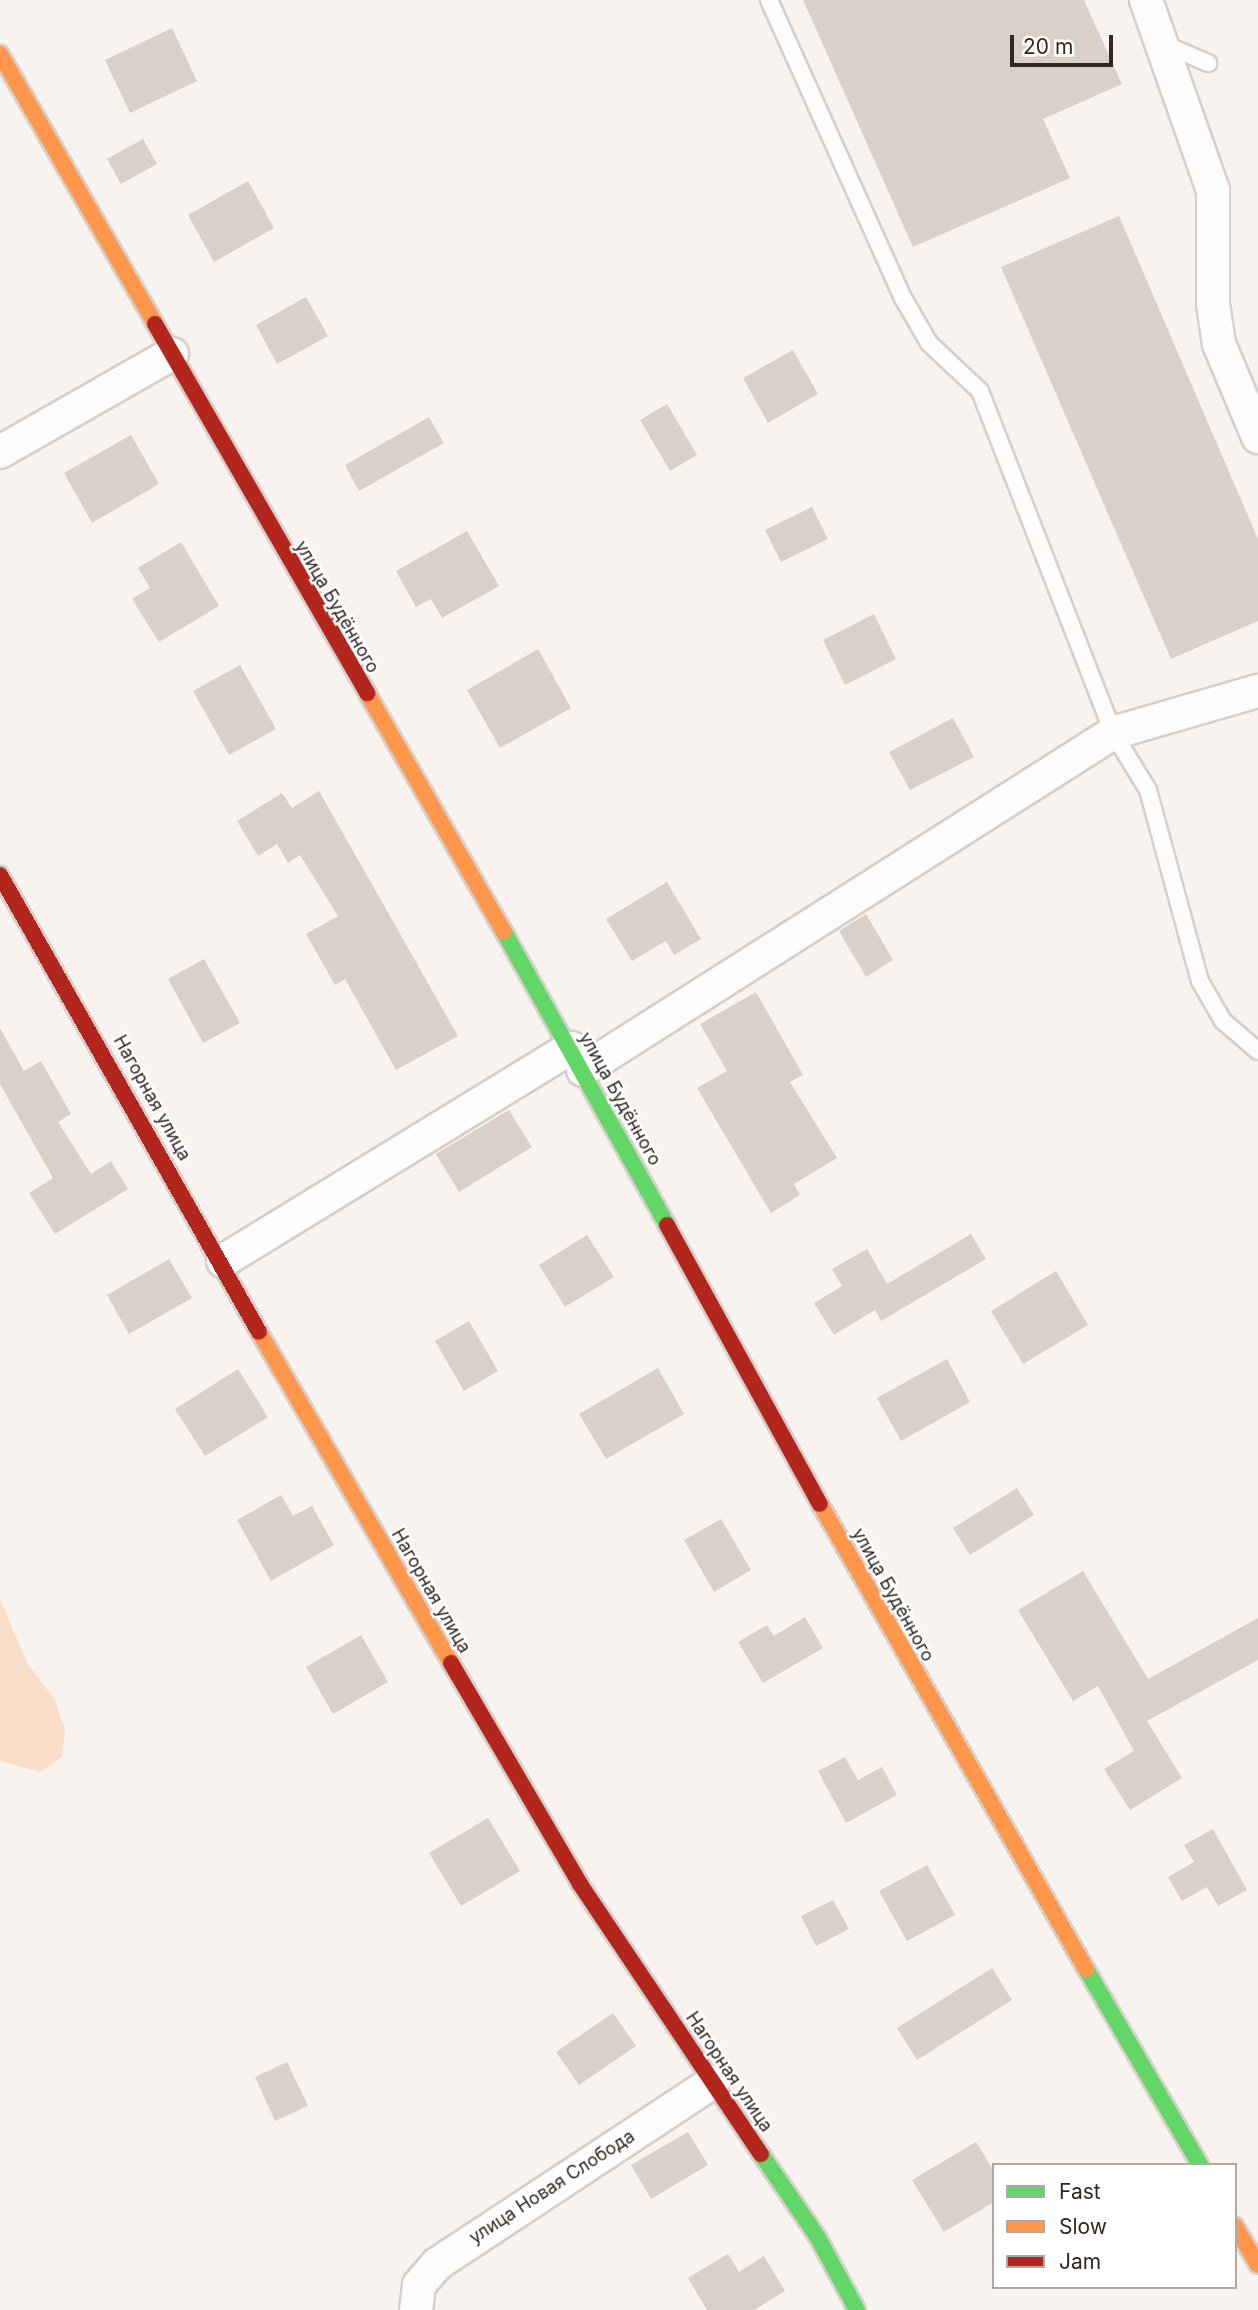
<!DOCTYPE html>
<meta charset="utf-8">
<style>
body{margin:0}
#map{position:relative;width:1258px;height:2310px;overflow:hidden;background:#f8f3ef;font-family:Inter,sans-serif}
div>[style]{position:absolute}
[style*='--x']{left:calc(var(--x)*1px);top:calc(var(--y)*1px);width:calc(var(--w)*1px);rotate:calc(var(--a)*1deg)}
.green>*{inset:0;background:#f8ddc8}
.building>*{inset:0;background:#dbd0c7}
.roads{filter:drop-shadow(2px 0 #d6cfca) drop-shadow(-2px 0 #d6cfca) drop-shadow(0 2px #d6cfca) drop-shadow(0 -2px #d6cfca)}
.lane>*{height:16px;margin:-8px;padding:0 8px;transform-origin:8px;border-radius:8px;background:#fefdfd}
.street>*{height:32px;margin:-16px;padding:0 16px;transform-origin:16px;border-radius:16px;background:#fefdfd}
.fast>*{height:16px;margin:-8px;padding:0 8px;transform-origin:8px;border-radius:8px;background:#63d668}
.slow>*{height:16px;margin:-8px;padding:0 8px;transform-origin:8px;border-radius:8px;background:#ff974d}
.jam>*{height:16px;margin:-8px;padding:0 8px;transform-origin:8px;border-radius:8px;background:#b3261e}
span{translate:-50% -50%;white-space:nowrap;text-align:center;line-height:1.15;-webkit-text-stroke:5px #fff;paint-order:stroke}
.street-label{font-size:18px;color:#312821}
.legend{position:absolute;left:992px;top:2163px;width:245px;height:126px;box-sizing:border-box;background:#fff;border:2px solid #ada9a6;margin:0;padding:9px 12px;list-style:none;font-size:21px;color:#312821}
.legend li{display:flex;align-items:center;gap:14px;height:35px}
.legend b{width:35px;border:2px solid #ada9a6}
.scale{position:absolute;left:1010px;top:35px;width:103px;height:32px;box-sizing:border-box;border:4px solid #312821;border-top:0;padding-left:9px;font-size:21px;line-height:24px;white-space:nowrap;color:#312821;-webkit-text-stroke:5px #fff;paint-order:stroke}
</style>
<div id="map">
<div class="green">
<i style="clip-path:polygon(0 1599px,27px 1663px,55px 1700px,65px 1730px,62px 1757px,40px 1772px,0 1761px)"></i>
</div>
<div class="building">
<i style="clip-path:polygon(803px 0,1084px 0,1122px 84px,1043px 119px,1070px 178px,913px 247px)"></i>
<i style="clip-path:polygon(172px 28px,197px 81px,130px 113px,105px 60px)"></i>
<i style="clip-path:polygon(143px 139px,157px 164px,121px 184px,107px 159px)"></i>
<i style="clip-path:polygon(248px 181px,274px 228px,214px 262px,188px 215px)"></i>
<i style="clip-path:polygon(1119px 216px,1258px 539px,1258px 621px,1171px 659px,1001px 267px)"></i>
<i style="clip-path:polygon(306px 297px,328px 336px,277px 364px,256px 325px)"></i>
<i style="clip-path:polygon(793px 350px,818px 394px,768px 423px,743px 378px)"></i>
<i style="clip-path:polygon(667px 404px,697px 455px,670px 471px,640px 420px)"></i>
<i style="clip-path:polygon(429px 417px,444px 443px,359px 491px,345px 465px)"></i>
<i style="clip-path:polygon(131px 435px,159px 484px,92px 523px,64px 473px)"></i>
<i style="clip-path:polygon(812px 507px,828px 539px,781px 562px,765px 530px)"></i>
<i style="clip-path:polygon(467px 531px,499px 586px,442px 618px,431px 599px,416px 607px,396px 571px)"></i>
<i style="clip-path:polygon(181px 542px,219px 606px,159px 642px,132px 599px,150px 588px,138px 568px)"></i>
<i style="clip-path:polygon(874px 614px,896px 659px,845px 685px,823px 640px)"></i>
<i style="clip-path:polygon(538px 649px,571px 708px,500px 748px,467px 690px)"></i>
<i style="clip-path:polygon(240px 665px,276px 729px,229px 755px,193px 691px)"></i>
<i style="clip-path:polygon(953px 718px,974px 757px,910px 790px,889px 752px)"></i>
<i style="clip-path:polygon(319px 791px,458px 1036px,396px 1070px,345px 979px,335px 985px,306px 934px,338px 916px,300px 855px,288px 863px,277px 844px,258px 856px,237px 821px,282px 793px,292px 808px)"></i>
<i style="clip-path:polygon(667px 882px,701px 939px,674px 955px,666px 941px,632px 961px,606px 919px)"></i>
<i style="clip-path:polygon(866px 914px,893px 960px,866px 977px,839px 931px)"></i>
<i style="clip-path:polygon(204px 959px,240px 1023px,203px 1043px,168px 979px)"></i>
<i style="clip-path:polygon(756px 992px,803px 1075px,790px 1082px,837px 1158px,794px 1184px,800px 1195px,771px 1213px,697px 1088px,727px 1071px,700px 1024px)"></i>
<i style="clip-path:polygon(0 1028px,24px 1071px,41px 1061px,71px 1114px,58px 1122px,91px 1174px,111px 1161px,128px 1189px,55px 1234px,29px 1193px,53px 1178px,0 1084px)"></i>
<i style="clip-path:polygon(509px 1110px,532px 1147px,459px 1192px,436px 1154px)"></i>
<i style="clip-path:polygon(971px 1234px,986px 1259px,881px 1321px,875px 1310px,834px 1335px,814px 1303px,842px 1286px,832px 1269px,867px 1249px,887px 1284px)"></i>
<i style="clip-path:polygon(587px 1235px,614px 1277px,565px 1307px,539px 1265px)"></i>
<i style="clip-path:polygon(169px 1259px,192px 1298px,129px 1334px,107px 1295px)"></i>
<i style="clip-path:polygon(1056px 1271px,1088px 1325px,1023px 1364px,991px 1311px)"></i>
<i style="clip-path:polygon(469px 1321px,498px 1371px,464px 1391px,435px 1341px)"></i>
<i style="clip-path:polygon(947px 1359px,970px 1402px,901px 1441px,877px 1398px)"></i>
<i style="clip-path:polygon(658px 1368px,684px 1414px,606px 1459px,579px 1414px)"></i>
<i style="clip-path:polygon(238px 1369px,268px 1417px,205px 1456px,175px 1409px)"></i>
<i style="clip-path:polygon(1017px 1488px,1034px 1515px,970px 1555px,953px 1528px)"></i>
<i style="clip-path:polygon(281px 1495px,293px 1516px,312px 1506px,334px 1545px,271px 1581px,237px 1520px)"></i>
<i style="clip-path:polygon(721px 1519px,751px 1570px,714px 1592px,684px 1540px)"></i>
<i style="clip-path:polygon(1083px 1571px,1148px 1679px,1258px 1618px,1258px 1660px,1147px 1721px,1182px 1778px,1130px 1810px,1104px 1769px,1134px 1751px,1098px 1686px,1073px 1701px,1018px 1610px)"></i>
<i style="clip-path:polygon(805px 1617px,823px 1648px,763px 1683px,738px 1642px,767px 1625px,774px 1636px)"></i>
<i style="clip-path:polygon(361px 1635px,388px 1682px,333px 1714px,306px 1667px)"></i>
<i style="clip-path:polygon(845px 1757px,858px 1780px,882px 1767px,897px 1795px,846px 1823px,818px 1771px)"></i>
<i style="clip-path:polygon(488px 1818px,520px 1871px,461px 1906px,429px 1853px)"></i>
<i style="clip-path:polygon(1213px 1829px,1247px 1890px,1218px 1906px,1207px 1887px,1182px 1901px,1168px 1877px,1194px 1862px,1184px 1845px)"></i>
<i style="clip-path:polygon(927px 1865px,955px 1915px,907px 1941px,879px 1891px)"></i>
<i style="clip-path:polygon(833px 1900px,849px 1929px,816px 1946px,801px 1916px)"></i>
<i style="clip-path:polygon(992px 1968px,1012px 2000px,917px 2060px,897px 2028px)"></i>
<i style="clip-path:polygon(613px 2013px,636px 2046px,579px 2085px,556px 2052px)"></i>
<i style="clip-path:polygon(287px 2062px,308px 2106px,275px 2121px,255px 2077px)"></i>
<i style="clip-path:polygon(688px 2132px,708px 2165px,651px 2199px,631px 2165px)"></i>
<i style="clip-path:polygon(976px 2142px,994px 2171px,994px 2202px,944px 2232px,912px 2180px)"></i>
<i style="clip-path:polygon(728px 2254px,739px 2272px,764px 2256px,785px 2291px,754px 2310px,707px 2310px,688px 2278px)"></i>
</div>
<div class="roads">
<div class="lane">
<i style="--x:769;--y:0;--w:327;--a:65.8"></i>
<i style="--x:903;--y:298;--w:52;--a:60"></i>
<i style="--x:929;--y:343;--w:70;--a:43.3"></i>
<i style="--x:980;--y:391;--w:367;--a:68.7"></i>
<i style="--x:1113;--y:733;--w:67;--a:58.4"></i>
<i style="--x:1148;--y:790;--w:198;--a:74.8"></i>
<i style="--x:1200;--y:981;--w:46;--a:60.1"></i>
<i style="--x:1223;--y:1021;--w:46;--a:40.6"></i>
<i style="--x:1166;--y:45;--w:46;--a:23.2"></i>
</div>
<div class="street">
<i style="--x:1146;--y:0;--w:201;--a:70.6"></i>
<i style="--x:1213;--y:190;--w:114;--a:90"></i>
<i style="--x:1213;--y:304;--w:40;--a:81.5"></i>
<i style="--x:1219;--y:344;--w:101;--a:67.2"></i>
<i style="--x:0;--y:452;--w:198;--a:-29.7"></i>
<i style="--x:583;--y:1070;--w:628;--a:-32.45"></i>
<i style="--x:1113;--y:733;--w:151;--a:-16.2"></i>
<i style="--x:223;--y:1261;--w:408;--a:-31.5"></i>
<i style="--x:416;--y:2310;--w:25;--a:-83"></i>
<i style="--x:419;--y:2285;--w:28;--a:-49"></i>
<i style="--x:437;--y:2264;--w:331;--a:-33.4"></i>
</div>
<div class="fast">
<i style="--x:504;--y:932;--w:335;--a:60.9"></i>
<i style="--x:1086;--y:1969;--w:227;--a:59.8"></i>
<i style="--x:761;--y:2154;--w:102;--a:55.8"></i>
<i style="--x:818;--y:2238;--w:82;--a:61.6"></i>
</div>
<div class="slow">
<i style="--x:0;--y:54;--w:311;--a:60.1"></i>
<i style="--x:367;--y:693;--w:275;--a:60.2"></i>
<i style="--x:259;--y:1332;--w:383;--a:59.9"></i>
<i style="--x:820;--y:1504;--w:536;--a:60.23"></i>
<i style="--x:1235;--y:2226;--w:45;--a:59.5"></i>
</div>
<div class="jam">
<i style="--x:155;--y:324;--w:426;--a:60.1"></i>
<i style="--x:0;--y:875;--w:525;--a:60.46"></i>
<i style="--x:667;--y:1225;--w:318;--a:61.3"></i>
<i style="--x:451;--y:1663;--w:256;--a:59.7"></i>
<i style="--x:580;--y:1884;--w:325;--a:56.2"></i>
</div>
</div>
<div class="street-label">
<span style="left:337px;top:607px;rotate:60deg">улица Будённого</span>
<span style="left:152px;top:1098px;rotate:61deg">Нагорная улица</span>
<span style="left:620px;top:1099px;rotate:61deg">улица Будённого</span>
<span style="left:431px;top:1591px;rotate:60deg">Нагорная улица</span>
<span style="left:893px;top:1595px;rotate:61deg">улица Будённого</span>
<span style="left:729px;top:2072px;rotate:56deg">Нагорная улица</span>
<span style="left:552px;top:2187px;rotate:-33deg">улица Новая Слобода</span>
</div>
<ul class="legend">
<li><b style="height:9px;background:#63d668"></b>Fast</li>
<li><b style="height:9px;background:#ff974d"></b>Slow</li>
<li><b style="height:9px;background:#b3261e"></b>Jam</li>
</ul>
<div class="scale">20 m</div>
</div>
